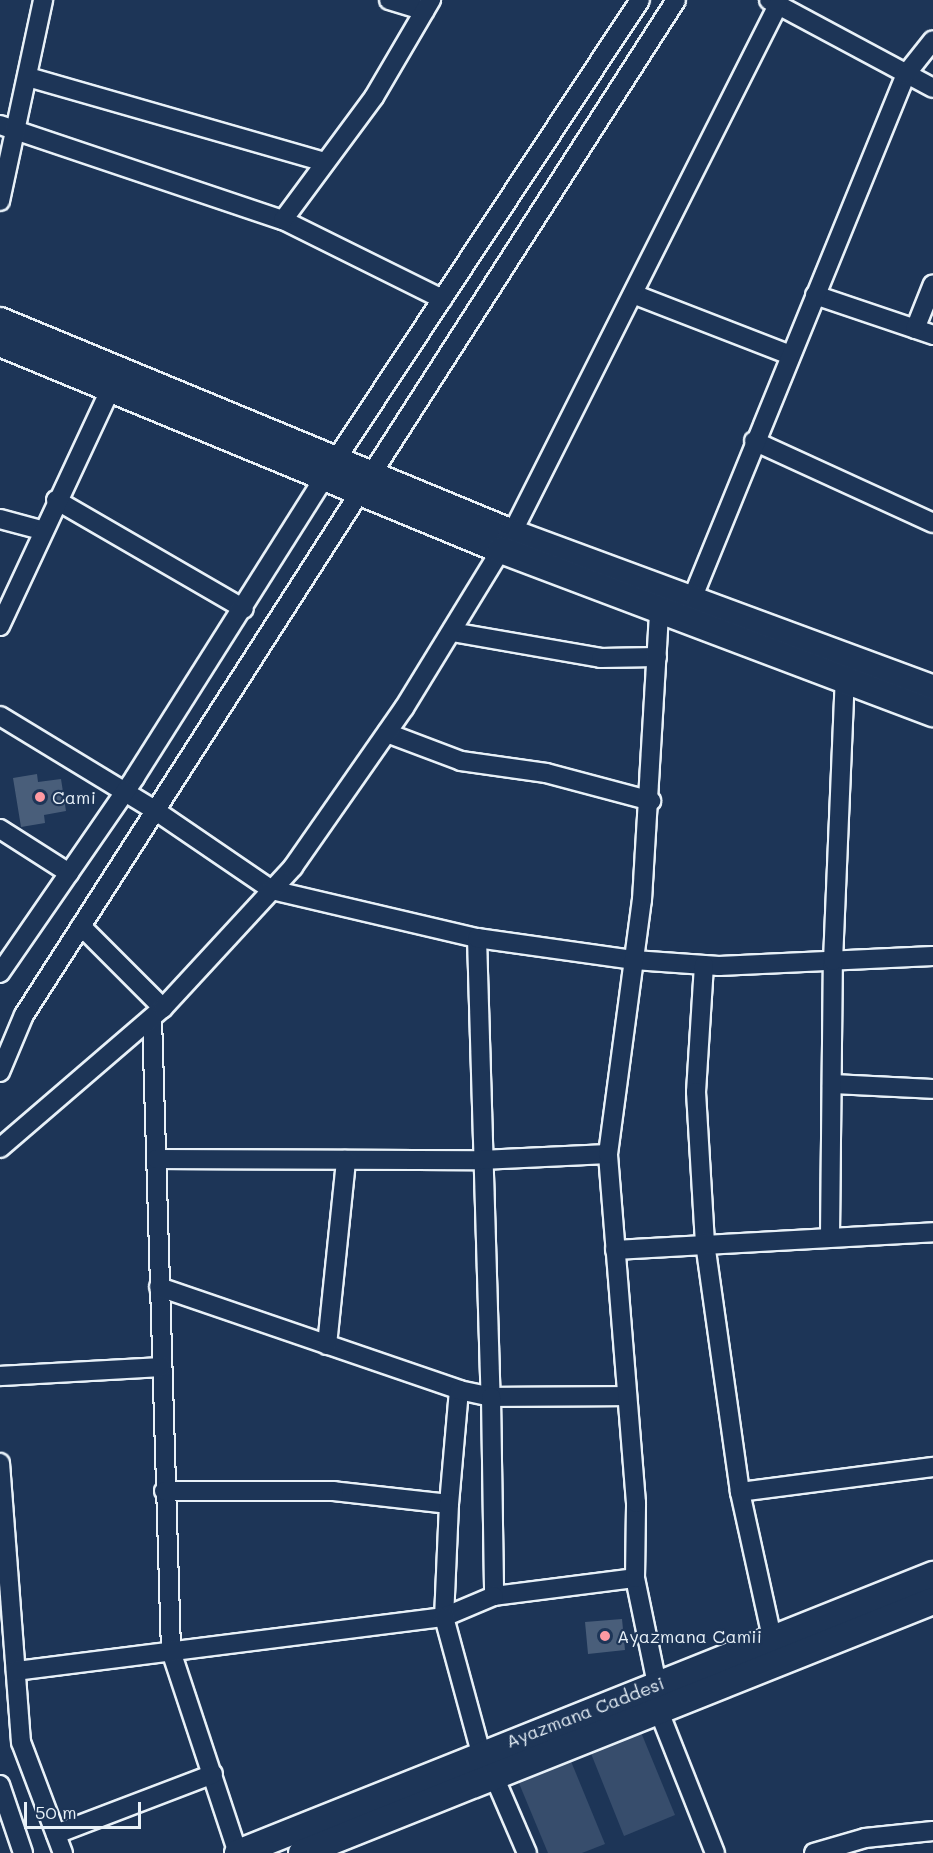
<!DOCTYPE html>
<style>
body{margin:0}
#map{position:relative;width:933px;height:1853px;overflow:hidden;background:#1d3557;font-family:Mali,sans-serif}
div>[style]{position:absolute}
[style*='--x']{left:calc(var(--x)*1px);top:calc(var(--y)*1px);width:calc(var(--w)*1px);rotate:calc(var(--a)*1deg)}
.green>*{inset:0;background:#374d6c}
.building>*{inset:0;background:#495e7a}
.roads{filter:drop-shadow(2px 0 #e8f1f8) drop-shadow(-2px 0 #e8f1f8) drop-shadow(0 2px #e8f1f8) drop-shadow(0 -2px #e8f1f8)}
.street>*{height:18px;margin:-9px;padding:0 9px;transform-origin:9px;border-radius:9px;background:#1d3557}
.secondary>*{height:26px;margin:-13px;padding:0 13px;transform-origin:13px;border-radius:13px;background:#1d3557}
.dots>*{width:16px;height:16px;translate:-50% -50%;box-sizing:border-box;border:3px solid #1d3557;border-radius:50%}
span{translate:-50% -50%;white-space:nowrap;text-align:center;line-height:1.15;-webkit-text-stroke:4.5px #1d3557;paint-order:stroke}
.poi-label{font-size:18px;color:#e8f1f8}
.left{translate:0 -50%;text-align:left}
.street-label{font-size:18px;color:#e8f1f8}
.scale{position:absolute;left:24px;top:1802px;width:117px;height:27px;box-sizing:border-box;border:3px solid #e8f1f8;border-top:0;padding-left:8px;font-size:18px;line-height:21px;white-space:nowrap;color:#e8f1f8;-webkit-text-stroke:4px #1d3557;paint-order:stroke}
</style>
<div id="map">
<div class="green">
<i style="clip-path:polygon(638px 1725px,675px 1815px,624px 1836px,588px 1746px)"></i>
<i style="clip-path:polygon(568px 1754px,605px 1844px,582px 1853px,548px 1853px,516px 1776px)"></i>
</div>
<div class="building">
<i style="clip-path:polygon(37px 774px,38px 782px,61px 779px,66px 811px,44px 815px,45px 823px,21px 827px,13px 778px)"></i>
<i style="clip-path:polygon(622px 1619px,625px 1650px,588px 1654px,585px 1622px)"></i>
</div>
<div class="roads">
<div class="street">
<i style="--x:389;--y:0;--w:37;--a:17"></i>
<i style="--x:769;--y:0;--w:186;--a:28.2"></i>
<i style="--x:28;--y:77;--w:309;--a:16"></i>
<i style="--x:0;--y:125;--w:299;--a:18.6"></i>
<i style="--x:283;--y:220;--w:178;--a:26.4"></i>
<i style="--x:0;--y:201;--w:206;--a:-77.9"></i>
<i style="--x:283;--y:220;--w:153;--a:-53.5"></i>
<i style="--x:374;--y:97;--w:113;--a:-59.6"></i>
<i style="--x:633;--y:294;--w:168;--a:21.2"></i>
<i style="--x:815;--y:295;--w:125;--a:18.7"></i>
<i style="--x:915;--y:329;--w:48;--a:-68.2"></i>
<i style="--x:754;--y:441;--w:197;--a:24.6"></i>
<i style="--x:56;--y:500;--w:217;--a:30.1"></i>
<i style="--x:0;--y:519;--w:42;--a:15"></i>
<i style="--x:512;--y:533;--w:591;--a:-63.26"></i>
<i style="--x:692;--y:599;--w:567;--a:-67.82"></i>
<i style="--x:906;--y:74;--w:43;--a:-51.5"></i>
<i style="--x:0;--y:626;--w:260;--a:-65"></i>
<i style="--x:452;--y:632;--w:151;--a:9.9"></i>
<i style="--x:601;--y:658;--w:56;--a:-1"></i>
<i style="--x:0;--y:716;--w:183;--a:31.3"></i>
<i style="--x:156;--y:811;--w:140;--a:34.3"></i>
<i style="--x:272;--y:890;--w:211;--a:13.2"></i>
<i style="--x:477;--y:938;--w:459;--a:88.3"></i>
<i style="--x:491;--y:1397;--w:135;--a:-0.4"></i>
<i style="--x:387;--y:733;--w:79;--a:20.7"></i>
<i style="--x:461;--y:761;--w:86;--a:8"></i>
<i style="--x:546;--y:773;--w:109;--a:14.9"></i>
<i style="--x:0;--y:829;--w:82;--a:32.5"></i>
<i style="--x:81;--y:926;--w:116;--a:45"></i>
<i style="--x:477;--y:938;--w:159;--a:8"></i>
<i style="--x:634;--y:960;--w:85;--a:4"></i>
<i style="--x:719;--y:966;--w:214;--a:-2.7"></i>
<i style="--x:704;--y:965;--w:127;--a:93.6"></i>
<i style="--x:696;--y:1092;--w:151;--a:86.6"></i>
<i style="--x:705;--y:1243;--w:251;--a:82"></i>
<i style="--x:740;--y:1492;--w:149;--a:77.6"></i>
<i style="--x:0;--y:973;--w:238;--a:-55.4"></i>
<i style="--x:135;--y:777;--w:378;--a:-57.7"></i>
<i style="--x:337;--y:458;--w:549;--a:-56.51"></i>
<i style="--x:152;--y:1018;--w:633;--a:88.28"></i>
<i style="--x:171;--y:1651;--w:213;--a:71.7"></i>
<i style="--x:0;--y:1072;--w:62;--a:-67.2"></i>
<i style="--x:24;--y:1015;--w:1206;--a:-57.28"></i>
<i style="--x:832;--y:1084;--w:101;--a:2.8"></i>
<i style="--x:0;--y:1148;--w:215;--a:-40.7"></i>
<i style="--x:163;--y:1008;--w:192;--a:-47.3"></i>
<i style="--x:293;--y:867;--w:194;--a:-55.1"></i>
<i style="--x:404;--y:708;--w:185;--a:-58.5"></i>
<i style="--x:156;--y:1159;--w:325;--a:0.2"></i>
<i style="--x:481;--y:1160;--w:127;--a:-2.7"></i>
<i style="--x:830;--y:1235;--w:274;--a:-89.4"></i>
<i style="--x:833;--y:961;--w:281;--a:-87.6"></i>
<i style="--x:615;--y:1250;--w:319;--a:-3.2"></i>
<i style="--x:159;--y:1287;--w:317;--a:18.9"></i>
<i style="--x:459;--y:1390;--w:114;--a:95"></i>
<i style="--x:449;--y:1504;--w:116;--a:-173.6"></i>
<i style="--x:334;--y:1491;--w:170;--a:180"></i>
<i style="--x:327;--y:1345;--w:186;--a:-84.1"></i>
<i style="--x:0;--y:1376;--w:162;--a:-3.2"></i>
<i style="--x:459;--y:1390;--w:33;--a:12"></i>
<i style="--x:491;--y:1397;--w:199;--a:89.1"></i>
<i style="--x:494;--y:1596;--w:142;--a:-7.3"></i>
<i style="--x:635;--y:1578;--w:108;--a:78.3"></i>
<i style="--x:0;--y:1463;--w:280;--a:85.7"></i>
<i style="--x:21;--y:1742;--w:119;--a:69.3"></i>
<i style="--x:740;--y:1492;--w:195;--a:-7.4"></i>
<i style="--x:449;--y:1504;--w:113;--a:92.5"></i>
<i style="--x:444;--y:1617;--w:54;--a:-22.8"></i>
<i style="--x:635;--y:1578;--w:75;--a:-89.2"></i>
<i style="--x:636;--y:1503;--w:350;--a:-94.6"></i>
<i style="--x:608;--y:1154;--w:256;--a:-82.4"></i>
<i style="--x:642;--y:900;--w:289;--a:-86.6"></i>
<i style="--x:16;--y:1671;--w:431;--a:-7.2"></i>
<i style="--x:444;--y:1617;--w:141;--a:74.8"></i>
<i style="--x:658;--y:1709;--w:155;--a:68.4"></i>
<i style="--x:493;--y:1774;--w:86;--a:66.7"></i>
<i style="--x:0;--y:1785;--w:72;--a:71.3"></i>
<i style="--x:56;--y:1834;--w:168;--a:-20.9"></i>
<i style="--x:814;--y:1853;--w:53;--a:-16.4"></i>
<i style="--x:865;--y:1838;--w:68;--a:-5.9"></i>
</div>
<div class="secondary">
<i style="--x:0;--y:321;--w:554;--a:22.49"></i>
<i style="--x:512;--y:533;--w:449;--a:20.3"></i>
<i style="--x:0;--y:343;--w:542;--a:22.45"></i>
<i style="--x:501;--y:550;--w:462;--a:20.7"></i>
<i style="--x:238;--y:1853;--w:749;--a:-21.8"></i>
<i style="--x:302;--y:1853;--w:679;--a:-21.77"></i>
</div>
</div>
<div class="dots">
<i style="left:40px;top:797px;background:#ff9aa2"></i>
<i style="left:605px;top:1636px;background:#ff9aa2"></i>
</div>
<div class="poi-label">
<span class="left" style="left:52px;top:797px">Cami</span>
<span class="left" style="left:617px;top:1636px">Ayazmana Camii</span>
</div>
<div class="street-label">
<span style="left:585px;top:1712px;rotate:-21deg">Ayazmana Caddesi</span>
</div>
<div class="scale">50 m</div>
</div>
